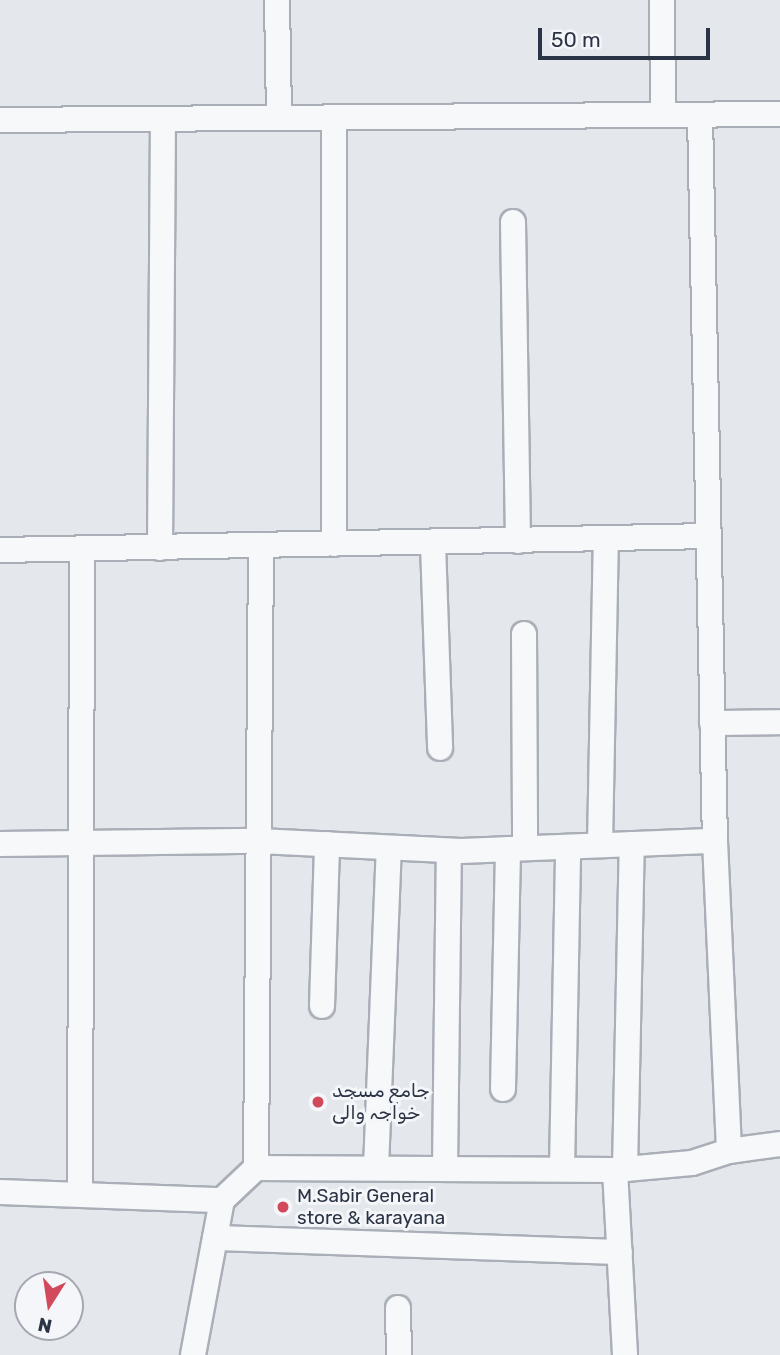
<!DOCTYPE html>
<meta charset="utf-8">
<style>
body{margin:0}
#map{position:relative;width:780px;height:1355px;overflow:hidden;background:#e4e7ec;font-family:Rubik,Vazirmatn,sans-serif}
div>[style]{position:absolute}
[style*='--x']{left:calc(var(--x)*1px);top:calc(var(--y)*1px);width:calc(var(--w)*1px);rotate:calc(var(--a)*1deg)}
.roads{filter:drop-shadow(2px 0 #a9aeb7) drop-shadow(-2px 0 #a9aeb7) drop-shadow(0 2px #a9aeb7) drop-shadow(0 -2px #a9aeb7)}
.minor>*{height:24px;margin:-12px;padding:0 12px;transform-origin:12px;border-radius:12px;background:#f7f8fa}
.dots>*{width:19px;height:19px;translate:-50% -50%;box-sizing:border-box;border:4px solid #f4f6f9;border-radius:50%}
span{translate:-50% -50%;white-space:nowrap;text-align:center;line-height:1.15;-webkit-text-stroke:6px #f4f6f9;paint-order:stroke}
.poi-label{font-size:19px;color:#2b3445}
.left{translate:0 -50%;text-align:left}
.north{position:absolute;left:14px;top:1271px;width:70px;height:70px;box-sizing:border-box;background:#f4f6f9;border:2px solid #a4a8b1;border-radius:50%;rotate:192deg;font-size:19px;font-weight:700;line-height:28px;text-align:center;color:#2b3445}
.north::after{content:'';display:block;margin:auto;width:24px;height:32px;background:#d1495b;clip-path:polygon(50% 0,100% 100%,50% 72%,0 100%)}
.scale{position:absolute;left:538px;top:28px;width:172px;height:32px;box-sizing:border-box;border:4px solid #2b3445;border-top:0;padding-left:9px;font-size:21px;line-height:24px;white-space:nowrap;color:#2b3445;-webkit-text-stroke:5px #f4f6f9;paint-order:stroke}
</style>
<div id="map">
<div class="roads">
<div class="minor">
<i style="--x:277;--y:0;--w:118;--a:89"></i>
<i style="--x:662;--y:0;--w:115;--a:89.5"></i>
<i style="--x:700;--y:115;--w:726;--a:88.82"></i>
<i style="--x:715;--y:841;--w:310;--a:87.4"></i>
<i style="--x:334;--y:118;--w:426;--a:90"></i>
<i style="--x:0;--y:120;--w:780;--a:-0.44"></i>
<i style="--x:513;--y:222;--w:319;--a:89.1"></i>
<i style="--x:433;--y:544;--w:204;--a:88"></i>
<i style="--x:160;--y:548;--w:429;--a:-89.6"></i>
<i style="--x:0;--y:550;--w:707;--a:-1.13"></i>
<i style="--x:524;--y:634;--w:214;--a:89.7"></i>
<i style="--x:712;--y:723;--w:68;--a:-0.8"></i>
<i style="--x:0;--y:844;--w:259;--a:-0.7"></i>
<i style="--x:259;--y:841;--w:202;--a:2.8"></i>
<i style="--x:461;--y:851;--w:254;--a:-2.3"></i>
<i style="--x:600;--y:845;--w:306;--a:-88.9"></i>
<i style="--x:322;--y:1006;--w:162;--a:-88.2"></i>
<i style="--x:503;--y:1089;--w:240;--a:-88.8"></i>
<i style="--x:256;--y:1168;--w:623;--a:-89.54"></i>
<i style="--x:376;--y:1168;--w:320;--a:-87.7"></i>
<i style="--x:445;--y:1169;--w:318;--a:-89.3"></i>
<i style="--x:562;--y:1169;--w:322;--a:-88.9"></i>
<i style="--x:625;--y:1169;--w:325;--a:-88.8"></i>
<i style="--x:615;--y:1170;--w:185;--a:86.9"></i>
<i style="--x:0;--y:1192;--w:222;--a:2.1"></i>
<i style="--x:222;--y:1200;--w:47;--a:-43.3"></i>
<i style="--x:256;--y:1168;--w:359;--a:0.3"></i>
<i style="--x:615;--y:1170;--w:77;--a:-5.2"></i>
<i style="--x:692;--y:1163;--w:39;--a:-18"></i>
<i style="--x:729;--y:1151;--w:51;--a:-7.8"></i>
<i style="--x:80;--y:1193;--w:644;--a:-89.82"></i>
<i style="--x:215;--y:1238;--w:405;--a:2"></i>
<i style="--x:398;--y:1308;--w:47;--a:88.8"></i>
<i style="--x:193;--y:1355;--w:158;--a:-79.4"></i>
</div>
</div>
<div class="dots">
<i style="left:318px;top:1102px;background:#d1495b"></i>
<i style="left:283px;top:1207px;background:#d1495b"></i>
</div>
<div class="poi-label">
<span class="left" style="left:332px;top:1102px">جامع مسجد<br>خواجہ والی</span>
<span class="left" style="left:297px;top:1207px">M.Sabir General<br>store &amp; karayana</span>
</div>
<div class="north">N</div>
<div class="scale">50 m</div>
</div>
